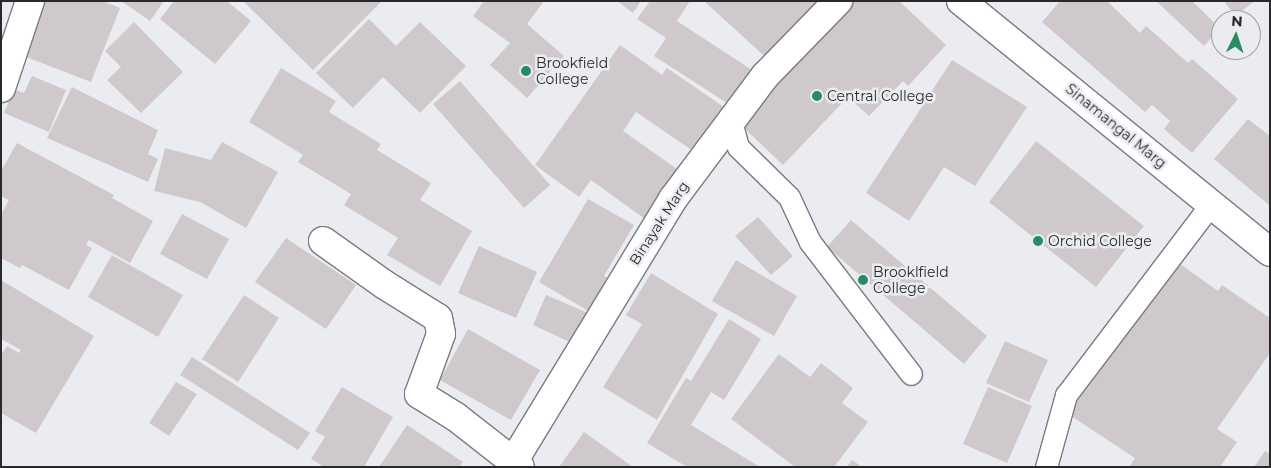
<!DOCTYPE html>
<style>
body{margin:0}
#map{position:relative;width:1271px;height:468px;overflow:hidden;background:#ebecf1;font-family:Montserrat,sans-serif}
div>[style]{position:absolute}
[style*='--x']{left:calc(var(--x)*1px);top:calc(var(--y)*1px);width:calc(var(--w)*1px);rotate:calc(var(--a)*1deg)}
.building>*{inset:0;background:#cfc9cc}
.roads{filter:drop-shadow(1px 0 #7a7b80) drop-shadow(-1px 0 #7a7b80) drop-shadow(0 1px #7a7b80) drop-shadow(0 -1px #7a7b80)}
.lane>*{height:21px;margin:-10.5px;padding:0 10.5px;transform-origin:10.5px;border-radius:10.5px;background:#fff}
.street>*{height:28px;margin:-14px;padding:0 14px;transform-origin:14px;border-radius:14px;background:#fff}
.secondary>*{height:28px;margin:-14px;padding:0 14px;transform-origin:14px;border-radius:14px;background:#fff}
.dots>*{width:14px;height:14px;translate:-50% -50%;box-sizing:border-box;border:2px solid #ebecf1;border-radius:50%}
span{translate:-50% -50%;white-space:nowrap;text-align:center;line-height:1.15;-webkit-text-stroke:5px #ebecf1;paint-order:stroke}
.poi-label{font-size:14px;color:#29292b}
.left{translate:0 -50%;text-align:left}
.street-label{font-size:14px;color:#29292b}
.frame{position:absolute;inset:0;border:2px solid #29292b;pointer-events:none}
.north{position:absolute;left:1211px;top:10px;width:50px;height:50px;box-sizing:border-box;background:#ebecf1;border:1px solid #9d9ea2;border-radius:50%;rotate:4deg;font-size:14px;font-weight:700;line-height:20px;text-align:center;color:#29292b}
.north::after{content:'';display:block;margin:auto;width:18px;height:22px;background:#288b64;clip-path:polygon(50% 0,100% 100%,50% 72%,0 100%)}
</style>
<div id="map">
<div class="building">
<i style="clip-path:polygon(42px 1px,103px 1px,120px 8px,91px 82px,21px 55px)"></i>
<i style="clip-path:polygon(121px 1px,164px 1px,150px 21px)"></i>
<i style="clip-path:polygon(174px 1px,227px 1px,251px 21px,215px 64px,160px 19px)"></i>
<i style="clip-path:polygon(243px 1px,382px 1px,313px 70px)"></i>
<i style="clip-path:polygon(484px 1px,544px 1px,527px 24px,564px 56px,527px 98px,490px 65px,510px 43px,473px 16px)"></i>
<i style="clip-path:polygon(617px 1px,641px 1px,633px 13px)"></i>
<i style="clip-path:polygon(650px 1px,690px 1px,677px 21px,752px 70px,730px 105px,654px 56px,666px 38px,637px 19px)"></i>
<i style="clip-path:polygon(704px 1px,828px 1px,772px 63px)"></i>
<i style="clip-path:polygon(849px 1px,899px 1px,946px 45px,908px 86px,903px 81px,869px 116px,848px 97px,783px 165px,740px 124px)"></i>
<i style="clip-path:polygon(1060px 1px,1107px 1px,1140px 33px,1146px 26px,1188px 63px,1192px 59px,1238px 99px,1192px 153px,1164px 129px,1170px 121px,1152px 105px,1145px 112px,1042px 22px)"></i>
<i style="clip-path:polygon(1156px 1px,1192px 1px,1220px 28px,1204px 46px)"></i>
<i style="clip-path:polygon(1224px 1px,1255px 1px,1235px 16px)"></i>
<i style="clip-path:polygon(369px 19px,396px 46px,420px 22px,466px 66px,420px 113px,383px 77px,353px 108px,316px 73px)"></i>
<i style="clip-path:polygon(134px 22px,183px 72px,141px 113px,107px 80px,121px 67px,105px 51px)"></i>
<i style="clip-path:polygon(620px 45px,662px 75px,667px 68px,724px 107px,693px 151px,636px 112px,623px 131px,680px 171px,645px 219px,591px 180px,579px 197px,535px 165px)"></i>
<i style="clip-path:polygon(952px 60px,1027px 107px,975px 186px,944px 167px,909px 221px,866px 193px)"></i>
<i style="clip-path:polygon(281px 68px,336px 101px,329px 112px,381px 144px,377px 150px,431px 183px,420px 200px,472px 231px,440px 286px,387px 255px,398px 238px,344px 205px,351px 194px,298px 162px,303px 155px,249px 122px)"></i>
<i style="clip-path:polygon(32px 76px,66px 90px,49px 132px,4px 113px,14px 89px,24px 93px)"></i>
<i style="clip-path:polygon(460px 81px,550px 185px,524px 208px,433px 104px)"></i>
<i style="clip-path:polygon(72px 87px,158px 130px,148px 154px,158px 159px,148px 182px,47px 138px)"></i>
<i style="clip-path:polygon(1248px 119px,1270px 136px,1270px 206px,1214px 159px)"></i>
<i style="clip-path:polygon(1036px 141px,1144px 226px,1096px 287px,989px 202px)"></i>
<i style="clip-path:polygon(222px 142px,278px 172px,246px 228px,200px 202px,154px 191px,165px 148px,211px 160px)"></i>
<i style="clip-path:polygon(17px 143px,114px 195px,112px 198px,153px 221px,130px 263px,89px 240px,86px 245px,92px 248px,69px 290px,22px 265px,20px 268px,1px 258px,1px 215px,9px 200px,1px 196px,1px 171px)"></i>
<i style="clip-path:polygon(588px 199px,634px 225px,604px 276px,609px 279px,590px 312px,539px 282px)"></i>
<i style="clip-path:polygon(182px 214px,229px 239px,207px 279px,160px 254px)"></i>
<i style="clip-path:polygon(758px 217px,793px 256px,771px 275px,735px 236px)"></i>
<i style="clip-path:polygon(851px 220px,987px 336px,964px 364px,827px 247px)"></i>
<i style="clip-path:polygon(286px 238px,356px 285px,326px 329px,255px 282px)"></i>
<i style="clip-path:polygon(479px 246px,537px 272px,516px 318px,458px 293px)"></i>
<i style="clip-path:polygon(112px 255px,183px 295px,158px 337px,88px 297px)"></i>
<i style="clip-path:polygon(1173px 259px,1218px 291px,1222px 285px,1270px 318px,1270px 353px,1217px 429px,1237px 442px,1220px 467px,1129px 467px,1135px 458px,1065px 412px)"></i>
<i style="clip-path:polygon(736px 260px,797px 296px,774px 336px,712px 301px)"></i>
<i style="clip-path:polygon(651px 273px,718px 314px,657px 420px,603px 387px,642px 324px,626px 315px)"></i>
<i style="clip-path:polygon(1px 280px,94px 336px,36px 433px,1px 413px,1px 355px,7px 346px,19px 353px,21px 350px,1px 339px)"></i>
<i style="clip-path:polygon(244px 295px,279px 318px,238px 382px,202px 359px)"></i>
<i style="clip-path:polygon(546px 295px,588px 313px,574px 344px,533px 325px)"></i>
<i style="clip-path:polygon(729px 319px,761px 339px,724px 400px,711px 392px,691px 425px,760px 467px,687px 467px,647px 443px,686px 378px,691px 381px)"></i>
<i style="clip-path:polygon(468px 329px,540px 370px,511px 420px,440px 380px)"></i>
<i style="clip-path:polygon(1005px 341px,1048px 360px,1029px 402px,986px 383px)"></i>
<i style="clip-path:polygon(779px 354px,810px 377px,821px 363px,853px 388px,842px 403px,868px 422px,834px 467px,795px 467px,731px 419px)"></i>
<i style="clip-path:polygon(192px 357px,310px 433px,298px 450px,180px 375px)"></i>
<i style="clip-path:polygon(176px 382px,197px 394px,169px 436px,149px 423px)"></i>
<i style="clip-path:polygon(342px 387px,393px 417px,364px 467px,324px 467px,311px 459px,325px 437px,315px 431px)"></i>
<i style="clip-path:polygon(988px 387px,1032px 406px,1007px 463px,963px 444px)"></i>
<i style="clip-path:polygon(407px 425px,463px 462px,459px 467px,379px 467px)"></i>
<i style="clip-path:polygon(584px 432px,633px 467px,559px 467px)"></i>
<i style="clip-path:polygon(1265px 451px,1270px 454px,1270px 467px,1254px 467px)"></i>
<i style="clip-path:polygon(852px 460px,862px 467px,847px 467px)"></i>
</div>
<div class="roads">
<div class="lane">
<i style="--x:731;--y:121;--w:27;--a:75"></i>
<i style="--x:738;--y:147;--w:71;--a:44.4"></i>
<i style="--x:789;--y:197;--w:50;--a:65"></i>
<i style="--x:810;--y:242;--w:166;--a:52.6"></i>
<i style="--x:1046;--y:467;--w:75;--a:-74.5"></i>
<i style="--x:1066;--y:395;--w:240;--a:-52.8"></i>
</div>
<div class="street">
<i style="--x:1;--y:88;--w:92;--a:-71.6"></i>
<i style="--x:323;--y:241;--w:76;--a:35.4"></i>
<i style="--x:385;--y:285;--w:62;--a:31.9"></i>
<i style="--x:438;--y:318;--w:16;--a:79"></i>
<i style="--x:441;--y:334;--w:64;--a:110.1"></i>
<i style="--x:419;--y:394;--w:44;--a:31.9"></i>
<i style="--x:456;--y:417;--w:81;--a:38"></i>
<i style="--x:510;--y:467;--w:314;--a:-58.7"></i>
<i style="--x:673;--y:199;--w:154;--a:-53.2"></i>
<i style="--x:765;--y:76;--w:105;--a:-45.8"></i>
</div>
<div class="secondary">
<i style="--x:961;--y:1;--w:398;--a:39.1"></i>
</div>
</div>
<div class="dots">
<i style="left:526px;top:71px;background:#288b64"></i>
<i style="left:817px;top:96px;background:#288b64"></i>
<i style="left:1038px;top:241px;background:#288b64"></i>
<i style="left:863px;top:280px;background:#288b64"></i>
</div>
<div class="poi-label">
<span class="left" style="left:536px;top:71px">Brookfield<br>College</span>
<span class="left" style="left:827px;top:96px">Central College</span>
<span class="left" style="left:1048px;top:241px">Orchid College</span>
<span class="left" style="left:873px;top:280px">Brooklfield<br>College</span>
</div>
<div class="street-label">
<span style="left:1116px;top:126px;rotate:39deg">Sinamangal Marg</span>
<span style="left:659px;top:223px;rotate:-57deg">Binayak Marg</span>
</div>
<div class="frame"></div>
<div class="north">N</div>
</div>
